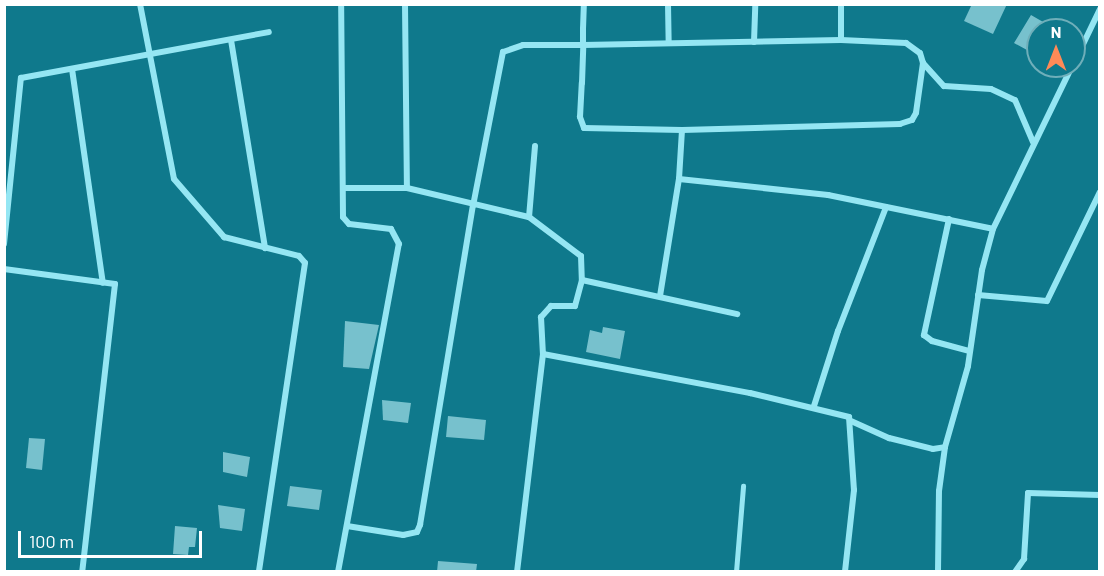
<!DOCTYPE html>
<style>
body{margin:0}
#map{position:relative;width:1104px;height:576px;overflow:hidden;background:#0f798c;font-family:Barlow,sans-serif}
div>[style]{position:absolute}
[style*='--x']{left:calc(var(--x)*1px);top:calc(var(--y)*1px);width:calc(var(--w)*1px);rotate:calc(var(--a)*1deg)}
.building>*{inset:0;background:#77c1cd}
.lane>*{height:4.5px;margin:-2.25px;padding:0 2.25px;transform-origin:2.25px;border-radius:2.25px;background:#95e6f3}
.street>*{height:6px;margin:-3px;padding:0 3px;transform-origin:3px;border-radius:3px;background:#95e6f3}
span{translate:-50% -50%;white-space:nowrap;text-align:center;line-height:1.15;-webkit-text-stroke:6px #0f798c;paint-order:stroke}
.frame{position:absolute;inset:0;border:6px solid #fff;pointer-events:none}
.north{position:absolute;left:1026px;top:18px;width:60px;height:60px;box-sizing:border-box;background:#0f798c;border:2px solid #6fafba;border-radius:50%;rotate:0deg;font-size:16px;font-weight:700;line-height:24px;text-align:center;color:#fff}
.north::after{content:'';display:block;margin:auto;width:21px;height:27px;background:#ff8a57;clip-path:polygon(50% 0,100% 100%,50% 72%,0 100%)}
.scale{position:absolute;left:18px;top:531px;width:184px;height:27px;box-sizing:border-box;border:3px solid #fff;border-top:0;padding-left:8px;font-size:18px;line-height:21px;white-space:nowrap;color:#fff;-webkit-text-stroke:4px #0f798c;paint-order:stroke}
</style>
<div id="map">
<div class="building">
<i style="clip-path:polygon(972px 4px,1007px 4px,993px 34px,964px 21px)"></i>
<i style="clip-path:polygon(1031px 15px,1057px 30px,1038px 30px,1038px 56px,1014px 43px)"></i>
<i style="clip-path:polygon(345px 321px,379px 325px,369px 369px,343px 367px)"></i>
<i style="clip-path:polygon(603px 327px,625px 331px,620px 359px,586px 352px,590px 330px,602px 333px)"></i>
<i style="clip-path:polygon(382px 400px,411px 403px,408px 423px,383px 420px)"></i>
<i style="clip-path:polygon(448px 416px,486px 420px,484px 440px,446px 437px)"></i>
<i style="clip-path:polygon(29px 438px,45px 439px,42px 470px,26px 468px)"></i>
<i style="clip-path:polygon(223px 452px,250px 457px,247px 477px,223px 472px)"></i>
<i style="clip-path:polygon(290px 486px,322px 490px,319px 510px,287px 506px)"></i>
<i style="clip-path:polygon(218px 505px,245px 509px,242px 531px,220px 528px)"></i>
<i style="clip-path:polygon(175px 526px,197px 528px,195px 547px,189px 547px,188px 555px,173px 554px)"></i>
<i style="clip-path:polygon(438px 561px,477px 564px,476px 572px,437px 572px)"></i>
</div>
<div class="lane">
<i style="--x:736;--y:572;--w:86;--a:-85.3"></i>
</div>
<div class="street">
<i style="--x:140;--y:4;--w:178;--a:79"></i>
<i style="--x:174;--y:179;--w:77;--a:49.2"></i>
<i style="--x:224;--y:237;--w:77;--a:14.2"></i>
<i style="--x:299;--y:256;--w:9;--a:49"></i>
<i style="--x:305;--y:263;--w:312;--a:98.5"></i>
<i style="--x:405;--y:4;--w:184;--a:89.4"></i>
<i style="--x:668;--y:4;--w:39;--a:89"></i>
<i style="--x:231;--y:40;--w:211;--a:80.7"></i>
<i style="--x:841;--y:40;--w:36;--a:-90"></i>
<i style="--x:754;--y:42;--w:38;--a:-88"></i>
<i style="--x:923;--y:63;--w:31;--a:48"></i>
<i style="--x:944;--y:86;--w:47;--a:3.7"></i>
<i style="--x:991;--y:89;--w:26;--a:25"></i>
<i style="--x:1015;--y:100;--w:46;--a:66.8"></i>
<i style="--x:1074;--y:63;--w:60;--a:-64.3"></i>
<i style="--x:72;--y:69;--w:216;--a:81.8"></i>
<i style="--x:535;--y:146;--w:71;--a:94.8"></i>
<i style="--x:529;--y:217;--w:65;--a:36.9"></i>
<i style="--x:581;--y:256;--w:24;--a:88"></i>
<i style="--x:582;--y:280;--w:159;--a:12.4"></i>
<i style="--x:679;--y:179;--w:150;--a:6.1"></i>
<i style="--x:828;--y:195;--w:168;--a:11.6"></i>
<i style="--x:343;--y:188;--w:64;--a:0"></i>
<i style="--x:407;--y:188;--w:125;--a:13.4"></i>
<i style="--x:949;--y:219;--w:119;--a:102.2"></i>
<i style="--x:924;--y:335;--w:10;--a:37"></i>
<i style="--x:932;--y:341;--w:39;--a:15"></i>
<i style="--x:4;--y:244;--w:167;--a:-84.2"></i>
<i style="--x:21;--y:78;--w:252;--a:-10.5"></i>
<i style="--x:4;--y:269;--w:112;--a:7.7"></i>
<i style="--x:115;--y:284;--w:290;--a:96.5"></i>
<i style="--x:582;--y:280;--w:27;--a:105"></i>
<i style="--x:575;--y:306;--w:24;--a:180"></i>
<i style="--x:551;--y:306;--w:15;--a:132"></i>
<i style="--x:541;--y:317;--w:37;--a:87"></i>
<i style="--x:543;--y:354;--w:211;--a:10.7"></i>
<i style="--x:750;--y:393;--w:102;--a:13.6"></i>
<i style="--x:849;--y:417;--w:73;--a:86.1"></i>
<i style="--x:854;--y:490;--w:82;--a:96.3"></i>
<i style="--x:978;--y:295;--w:69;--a:5"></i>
<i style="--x:1047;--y:301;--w:121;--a:-64.1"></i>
<i style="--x:660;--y:296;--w:119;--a:-80.8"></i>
<i style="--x:679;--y:179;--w:49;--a:-86.5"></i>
<i style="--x:814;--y:406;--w:79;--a:-72.3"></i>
<i style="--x:838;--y:331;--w:133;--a:-68.8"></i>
<i style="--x:851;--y:421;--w:42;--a:24.1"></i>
<i style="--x:889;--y:438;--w:45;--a:14"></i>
<i style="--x:933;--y:449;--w:12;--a:-9"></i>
<i style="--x:347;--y:526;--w:57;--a:9.1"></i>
<i style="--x:403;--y:535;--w:14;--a:-12"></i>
<i style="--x:417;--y:532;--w:8;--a:-67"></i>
<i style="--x:420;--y:525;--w:323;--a:-80.6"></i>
<i style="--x:473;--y:206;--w:157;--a:-79"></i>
<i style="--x:503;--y:52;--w:21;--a:-19"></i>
<i style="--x:523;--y:45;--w:60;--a:0"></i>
<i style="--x:583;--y:45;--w:258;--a:-1.1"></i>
<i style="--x:841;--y:40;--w:65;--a:2.6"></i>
<i style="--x:906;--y:43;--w:17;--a:36"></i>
<i style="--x:920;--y:53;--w:10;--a:73"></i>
<i style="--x:923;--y:63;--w:50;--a:98"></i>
<i style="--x:916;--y:113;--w:8;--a:120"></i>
<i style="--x:912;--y:120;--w:13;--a:162"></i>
<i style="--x:900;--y:124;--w:218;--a:178.4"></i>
<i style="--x:682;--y:130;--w:98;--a:-178.8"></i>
<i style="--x:584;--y:128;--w:12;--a:-110"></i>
<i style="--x:580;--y:117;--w:34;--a:-87"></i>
<i style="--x:582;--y:83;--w:38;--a:-88"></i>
<i style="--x:583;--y:45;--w:16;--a:-90"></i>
<i style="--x:583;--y:29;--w:25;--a:-88"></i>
<i style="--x:338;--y:572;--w:334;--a:-79.5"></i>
<i style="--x:399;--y:244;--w:17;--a:-118"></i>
<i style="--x:391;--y:229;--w:42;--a:-173.2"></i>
<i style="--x:349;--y:224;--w:9;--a:-131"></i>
<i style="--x:343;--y:217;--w:213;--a:-90.5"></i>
<i style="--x:517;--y:572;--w:220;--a:-83.2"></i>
<i style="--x:938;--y:572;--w:81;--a:-89.3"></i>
<i style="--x:939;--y:491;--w:44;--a:-82.2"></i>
<i style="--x:945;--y:447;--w:84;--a:-74.1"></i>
<i style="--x:968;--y:366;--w:97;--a:-81.7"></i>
<i style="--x:982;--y:270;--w:42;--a:-75"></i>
<i style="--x:993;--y:229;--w:181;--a:-64.1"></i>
<i style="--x:1015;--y:572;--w:16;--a:-55"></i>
<i style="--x:1024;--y:559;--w:66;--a:-86.5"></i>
<i style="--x:1028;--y:493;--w:72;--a:1.6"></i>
</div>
<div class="frame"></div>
<div class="north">N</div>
<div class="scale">100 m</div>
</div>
